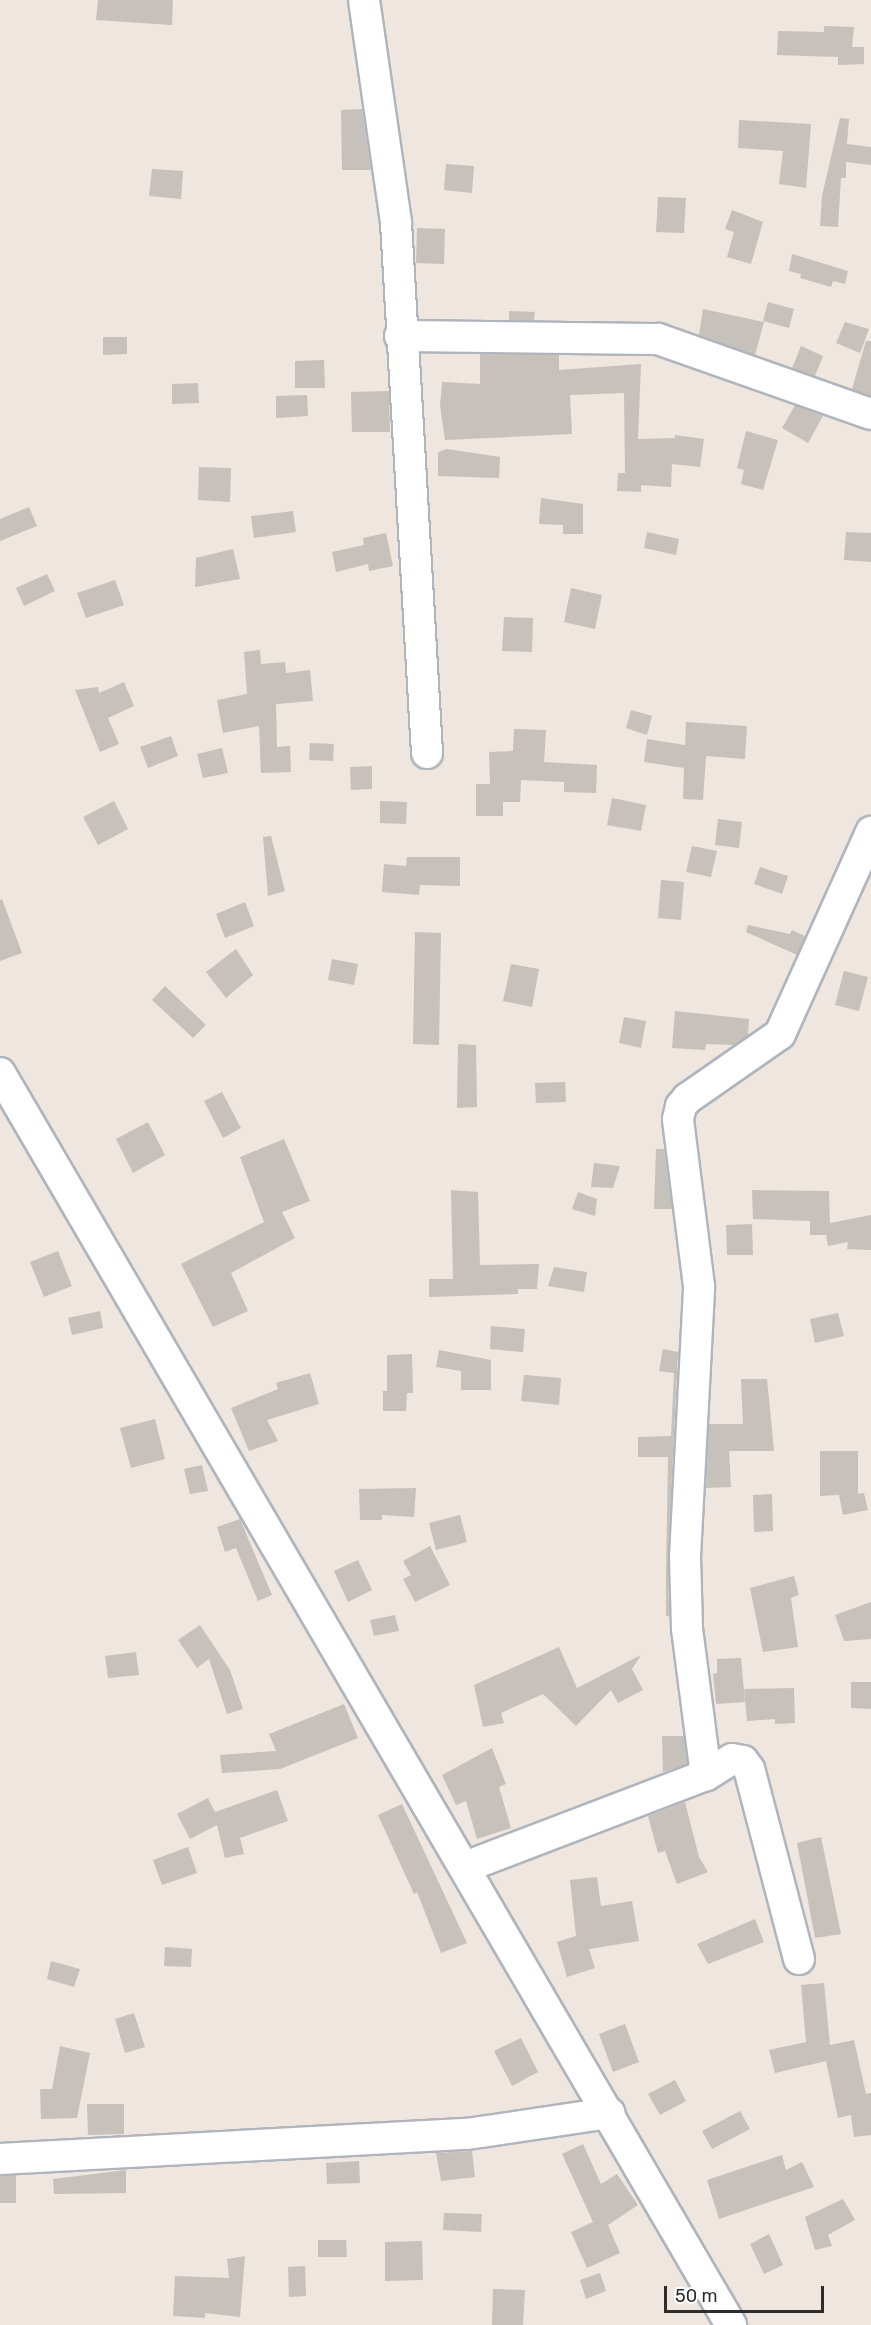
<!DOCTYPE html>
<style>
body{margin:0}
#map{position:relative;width:871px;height:2325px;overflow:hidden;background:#eee6df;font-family:Rubik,sans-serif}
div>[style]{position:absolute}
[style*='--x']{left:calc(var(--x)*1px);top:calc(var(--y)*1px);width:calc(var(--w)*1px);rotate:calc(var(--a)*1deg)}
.building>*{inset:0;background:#c7c1bb}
.roads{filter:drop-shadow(2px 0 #afb4bd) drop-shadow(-2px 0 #afb4bd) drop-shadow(0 2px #afb4bd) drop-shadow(0 -2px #afb4bd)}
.minor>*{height:30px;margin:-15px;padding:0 15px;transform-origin:15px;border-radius:15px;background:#fff}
span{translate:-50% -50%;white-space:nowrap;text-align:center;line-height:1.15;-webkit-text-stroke:6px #fff;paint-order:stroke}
.scale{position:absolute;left:664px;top:2286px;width:160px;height:27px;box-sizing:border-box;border:3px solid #2d2d2d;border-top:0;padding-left:8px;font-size:18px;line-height:21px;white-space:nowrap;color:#2d2d2d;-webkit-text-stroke:4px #fff;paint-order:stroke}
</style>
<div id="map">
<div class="building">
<i style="clip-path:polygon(98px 0,173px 0,172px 25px,96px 20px)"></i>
<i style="clip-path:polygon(824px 26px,854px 27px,852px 47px,864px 47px,864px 64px,838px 65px,838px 57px,777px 55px,778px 31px,824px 32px)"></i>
<i style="clip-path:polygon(362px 109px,371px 170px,342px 170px,341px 110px)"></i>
<i style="clip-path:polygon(840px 118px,849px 119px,847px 144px,871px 147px,871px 165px,846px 162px,846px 178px,841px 178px,838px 227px,820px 226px,822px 196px)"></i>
<i style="clip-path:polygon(739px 120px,811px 124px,806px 188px,779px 184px,783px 151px,738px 148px)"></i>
<i style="clip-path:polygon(446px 164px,474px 166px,472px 193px,444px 190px)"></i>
<i style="clip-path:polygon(152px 169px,183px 171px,181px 199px,149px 196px)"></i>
<i style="clip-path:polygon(658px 197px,686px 198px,684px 233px,656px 232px)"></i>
<i style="clip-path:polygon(732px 210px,763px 222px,751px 264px,727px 257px,734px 232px,725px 229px)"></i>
<i style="clip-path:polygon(417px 228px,445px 229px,444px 264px,416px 263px)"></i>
<i style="clip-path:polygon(792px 254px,848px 271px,845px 284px,833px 281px,831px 287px,800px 278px,801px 274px,789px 271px)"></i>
<i style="clip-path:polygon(768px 302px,794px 309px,789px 328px,763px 321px)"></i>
<i style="clip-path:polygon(703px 309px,764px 322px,755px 355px,699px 335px)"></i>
<i style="clip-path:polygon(509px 311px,535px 312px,534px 320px,509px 320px)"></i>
<i style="clip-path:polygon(845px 322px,869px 329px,860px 353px,836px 343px)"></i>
<i style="clip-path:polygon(103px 337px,127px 337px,127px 354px,103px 355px)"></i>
<i style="clip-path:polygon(866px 341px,871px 341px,871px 396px,852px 389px)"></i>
<i style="clip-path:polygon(801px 346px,823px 356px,815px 376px,792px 368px)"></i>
<i style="clip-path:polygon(480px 354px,559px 355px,559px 370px,641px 364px,638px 439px,675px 438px,675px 435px,704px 439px,700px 467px,672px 464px,671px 487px,641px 485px,641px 492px,617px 491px,618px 473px,625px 473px,624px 393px,570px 395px,572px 434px,445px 440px,440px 406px,442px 382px,480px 384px)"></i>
<i style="clip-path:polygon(324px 360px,325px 388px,295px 388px,295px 361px)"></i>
<i style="clip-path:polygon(198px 383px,199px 403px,172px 404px,172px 384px)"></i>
<i style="clip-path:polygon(389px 391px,390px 432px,352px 432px,351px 392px)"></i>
<i style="clip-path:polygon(307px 395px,308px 416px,276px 418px,276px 396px)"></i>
<i style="clip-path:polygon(795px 405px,823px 416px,808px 443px,782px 428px)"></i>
<i style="clip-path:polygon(746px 431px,778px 440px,763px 490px,741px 484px,744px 470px,737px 468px)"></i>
<i style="clip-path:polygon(447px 449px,500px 457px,499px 478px,438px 476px,438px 452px)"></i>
<i style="clip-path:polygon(199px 467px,231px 468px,230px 502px,198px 500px)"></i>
<i style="clip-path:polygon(541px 498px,583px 504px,583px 534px,563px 534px,563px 525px,539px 524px)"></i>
<i style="clip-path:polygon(29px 507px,37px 526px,0 541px,0 519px)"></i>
<i style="clip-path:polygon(293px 511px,296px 532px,254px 538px,251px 516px)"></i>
<i style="clip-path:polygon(647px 532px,679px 539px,676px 555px,644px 548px)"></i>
<i style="clip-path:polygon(846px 532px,871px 533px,871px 562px,844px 560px)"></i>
<i style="clip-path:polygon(386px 533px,393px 566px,369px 571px,368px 564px,336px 572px,332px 552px,364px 545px,363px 538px)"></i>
<i style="clip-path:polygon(233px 549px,240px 579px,195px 587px,196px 558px)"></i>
<i style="clip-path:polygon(47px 574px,55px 591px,24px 606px,16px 588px)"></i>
<i style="clip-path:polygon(115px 580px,124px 605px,86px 618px,77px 593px)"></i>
<i style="clip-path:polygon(571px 588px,602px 595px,595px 629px,564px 622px)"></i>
<i style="clip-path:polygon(504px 617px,533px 618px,532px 652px,502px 651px)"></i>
<i style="clip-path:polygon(260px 650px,261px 664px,285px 662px,286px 673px,310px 670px,313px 701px,276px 704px,277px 747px,290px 746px,291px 772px,261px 773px,259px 726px,223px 733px,217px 700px,247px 694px,244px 652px)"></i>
<i style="clip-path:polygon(124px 682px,134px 706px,108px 718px,119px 744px,100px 752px,75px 690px,98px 687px,99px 693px)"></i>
<i style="clip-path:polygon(631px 710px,652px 716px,647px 735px,626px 728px)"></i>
<i style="clip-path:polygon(686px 722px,747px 726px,745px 759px,706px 756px,703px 800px,683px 799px,684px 768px,644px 762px,647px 739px,685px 745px)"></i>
<i style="clip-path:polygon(514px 729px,546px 730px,544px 762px,597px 765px,596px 793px,564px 792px,564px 782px,521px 780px,520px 802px,503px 802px,503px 816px,476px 816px,476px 784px,490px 784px,489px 752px,513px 751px)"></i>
<i style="clip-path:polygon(171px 736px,178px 756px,148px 768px,140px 747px)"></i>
<i style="clip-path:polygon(310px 743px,334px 744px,333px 761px,309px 760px)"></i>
<i style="clip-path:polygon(222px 748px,228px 773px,203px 778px,197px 754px)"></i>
<i style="clip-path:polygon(372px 766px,372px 789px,351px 790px,350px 767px)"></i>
<i style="clip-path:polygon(612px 798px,646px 805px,641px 831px,607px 825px)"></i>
<i style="clip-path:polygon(114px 801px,128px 829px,98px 845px,83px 817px)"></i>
<i style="clip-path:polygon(380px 801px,407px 802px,406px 824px,380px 823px)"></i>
<i style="clip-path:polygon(718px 819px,742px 822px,739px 848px,715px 845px)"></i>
<i style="clip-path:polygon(271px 836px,285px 891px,268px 896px,263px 837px)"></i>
<i style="clip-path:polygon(692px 846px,717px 851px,711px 877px,686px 872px)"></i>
<i style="clip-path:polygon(407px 857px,460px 857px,460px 886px,420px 885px,419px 895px,382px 892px,384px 864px,406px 866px)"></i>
<i style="clip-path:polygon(760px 867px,788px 876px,782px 894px,754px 884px)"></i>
<i style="clip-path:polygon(661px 880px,684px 882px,681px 920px,658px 918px)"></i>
<i style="clip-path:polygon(2px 899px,22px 953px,0 961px,0 900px)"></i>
<i style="clip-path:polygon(245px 902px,254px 926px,225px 938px,216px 914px)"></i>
<i style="clip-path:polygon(748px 925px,790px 934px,792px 930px,805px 936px,797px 955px,746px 932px)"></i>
<i style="clip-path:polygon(415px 932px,441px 933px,439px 1045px,413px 1044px)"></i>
<i style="clip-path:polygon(236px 949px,253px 975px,226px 998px,206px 972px)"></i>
<i style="clip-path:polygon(332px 959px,358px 964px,354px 985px,328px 980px)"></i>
<i style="clip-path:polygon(511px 964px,539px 969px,532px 1007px,503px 1001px)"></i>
<i style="clip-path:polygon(844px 971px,868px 977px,859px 1011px,835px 1005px)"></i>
<i style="clip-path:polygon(165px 986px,206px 1025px,193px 1038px,152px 1000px)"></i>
<i style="clip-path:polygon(675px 1011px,749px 1019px,748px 1035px,734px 1045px,706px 1044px,705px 1050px,672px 1048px)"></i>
<i style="clip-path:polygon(624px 1017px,646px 1021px,641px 1048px,619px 1043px)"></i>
<i style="clip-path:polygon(458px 1044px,476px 1045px,477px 1107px,457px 1108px)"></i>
<i style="clip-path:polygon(565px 1082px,566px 1102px,536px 1103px,535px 1083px)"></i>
<i style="clip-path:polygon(222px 1092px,241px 1128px,223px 1138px,204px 1101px)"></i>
<i style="clip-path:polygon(148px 1122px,165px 1155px,133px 1173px,116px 1139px)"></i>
<i style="clip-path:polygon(284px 1139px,310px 1201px,282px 1212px,295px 1238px,231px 1273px,248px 1311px,213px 1327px,181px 1264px,264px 1222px,240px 1157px)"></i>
<i style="clip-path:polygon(656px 1149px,664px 1149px,672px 1209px,654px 1209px)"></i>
<i style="clip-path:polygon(594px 1163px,620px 1166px,613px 1188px,591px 1187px)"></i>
<i style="clip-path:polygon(451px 1190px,478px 1192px,480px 1265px,539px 1264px,537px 1289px,518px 1289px,518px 1294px,429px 1297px,429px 1279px,453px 1279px)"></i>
<i style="clip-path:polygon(752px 1190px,829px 1191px,830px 1223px,871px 1215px,871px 1250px,847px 1249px,848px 1242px,828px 1246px,826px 1235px,810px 1235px,810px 1221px,753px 1219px)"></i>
<i style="clip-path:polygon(578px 1192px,597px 1199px,595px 1216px,572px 1209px)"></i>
<i style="clip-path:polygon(752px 1224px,753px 1255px,727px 1255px,726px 1225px)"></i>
<i style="clip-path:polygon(58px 1251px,72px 1286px,44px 1297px,30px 1262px)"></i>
<i style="clip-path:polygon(554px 1267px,587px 1272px,584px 1292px,548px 1286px)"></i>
<i style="clip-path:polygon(100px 1311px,103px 1328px,72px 1335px,68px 1318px)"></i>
<i style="clip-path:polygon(838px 1313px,844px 1336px,815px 1343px,810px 1319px)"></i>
<i style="clip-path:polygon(491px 1326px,525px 1329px,523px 1352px,490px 1349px)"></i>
<i style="clip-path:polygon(663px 1349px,678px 1352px,668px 1556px,669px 1616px,666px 1616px,666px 1575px,668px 1457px,638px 1457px,638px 1437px,671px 1436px,674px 1373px,659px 1371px)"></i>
<i style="clip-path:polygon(439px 1350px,491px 1360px,491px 1390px,461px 1390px,461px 1371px,436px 1367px)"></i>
<i style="clip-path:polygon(412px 1354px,413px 1393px,407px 1393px,406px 1411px,383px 1411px,383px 1391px,387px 1391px,387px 1355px)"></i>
<i style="clip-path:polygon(310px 1373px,319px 1404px,267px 1420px,278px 1441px,249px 1451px,231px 1408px,278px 1389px,276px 1383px)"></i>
<i style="clip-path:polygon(524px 1375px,561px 1378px,559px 1405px,521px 1401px)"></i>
<i style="clip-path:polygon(741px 1379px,767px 1379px,774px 1451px,729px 1451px,731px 1487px,706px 1488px,709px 1424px,743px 1424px)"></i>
<i style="clip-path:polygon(155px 1419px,165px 1459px,131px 1468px,120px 1428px)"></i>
<i style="clip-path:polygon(820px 1451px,858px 1451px,858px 1494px,864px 1493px,868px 1510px,843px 1515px,839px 1495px,820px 1496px)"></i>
<i style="clip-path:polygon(202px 1465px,208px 1491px,190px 1494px,184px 1469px)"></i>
<i style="clip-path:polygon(416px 1488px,414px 1517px,382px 1515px,382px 1520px,360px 1520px,359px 1489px)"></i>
<i style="clip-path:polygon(772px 1494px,773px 1531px,754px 1532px,753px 1495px)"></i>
<i style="clip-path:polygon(460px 1515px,467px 1542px,436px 1550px,429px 1523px)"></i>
<i style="clip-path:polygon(240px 1519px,272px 1595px,258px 1601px,236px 1548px,225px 1552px,217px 1527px)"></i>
<i style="clip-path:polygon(430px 1546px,450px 1585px,415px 1602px,403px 1579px,411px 1575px,403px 1561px)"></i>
<i style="clip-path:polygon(358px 1560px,372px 1590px,348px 1602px,334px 1571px)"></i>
<i style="clip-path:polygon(794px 1576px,799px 1595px,791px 1598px,798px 1647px,763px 1652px,750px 1588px)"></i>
<i style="clip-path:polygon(871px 1602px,871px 1639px,844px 1641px,835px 1615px)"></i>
<i style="clip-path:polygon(395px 1615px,399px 1631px,374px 1636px,370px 1620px)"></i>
<i style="clip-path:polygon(200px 1625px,230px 1670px,243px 1709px,227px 1714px,209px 1659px,197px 1668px,178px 1640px)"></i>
<i style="clip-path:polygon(559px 1647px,577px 1688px,641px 1655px,632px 1669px,643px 1690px,618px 1703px,611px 1690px,576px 1726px,543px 1694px,501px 1713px,504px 1723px,483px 1727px,474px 1685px)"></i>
<i style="clip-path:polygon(136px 1652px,139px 1675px,108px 1678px,105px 1656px)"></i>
<i style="clip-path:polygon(741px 1658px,745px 1702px,716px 1704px,713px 1674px,717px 1673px,717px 1659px)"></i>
<i style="clip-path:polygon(851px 1682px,871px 1682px,871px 1709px,851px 1708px)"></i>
<i style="clip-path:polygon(794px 1688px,795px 1723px,775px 1724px,775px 1719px,747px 1721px,744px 1689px)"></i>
<i style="clip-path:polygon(344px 1704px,358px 1738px,280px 1769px,222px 1773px,220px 1755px,276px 1751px,269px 1734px)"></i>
<i style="clip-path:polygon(662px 1736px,684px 1736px,687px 1764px,663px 1772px)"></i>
<i style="clip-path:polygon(492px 1748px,506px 1784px,499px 1787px,511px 1828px,477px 1839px,466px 1801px,456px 1805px,442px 1775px)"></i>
<i style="clip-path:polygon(277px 1790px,288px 1821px,240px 1838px,244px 1854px,225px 1858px,217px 1825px,190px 1839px,177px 1814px,208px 1798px,215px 1812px)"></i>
<i style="clip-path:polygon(685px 1802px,699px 1857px,708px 1872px,677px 1884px,665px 1851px,658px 1853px,648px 1816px)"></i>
<i style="clip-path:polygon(402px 1804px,467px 1943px,441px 1953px,417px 1892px,414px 1894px,378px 1815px)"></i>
<i style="clip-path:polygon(821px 1837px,841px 1934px,815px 1938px,797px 1843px)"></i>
<i style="clip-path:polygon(188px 1847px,197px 1873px,162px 1885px,153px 1860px)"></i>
<i style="clip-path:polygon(597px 1877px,601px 1906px,632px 1901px,639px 1941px,589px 1949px,595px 1968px,567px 1977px,557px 1942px,576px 1936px,570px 1880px)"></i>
<i style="clip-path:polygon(755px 1919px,764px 1942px,708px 1964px,697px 1944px)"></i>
<i style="clip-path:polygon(165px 1947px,192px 1949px,191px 1967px,164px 1966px)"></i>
<i style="clip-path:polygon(51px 1961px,80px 1969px,74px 1987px,47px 1979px)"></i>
<i style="clip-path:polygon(824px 1983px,830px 2045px,854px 2040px,866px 2094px,871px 2093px,871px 2135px,854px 2137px,851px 2115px,838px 2118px,826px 2061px,775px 2073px,769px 2050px,806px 2042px,801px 1985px)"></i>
<i style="clip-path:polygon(134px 2013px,145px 2047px,125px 2053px,115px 2019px)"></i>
<i style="clip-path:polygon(625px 2024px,639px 2062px,613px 2072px,599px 2034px)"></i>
<i style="clip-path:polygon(521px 2038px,538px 2072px,512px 2086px,494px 2051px)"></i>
<i style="clip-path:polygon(60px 2046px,90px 2053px,77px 2118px,41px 2119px,40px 2089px,52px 2089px)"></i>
<i style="clip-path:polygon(675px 2080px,686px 2101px,660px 2115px,648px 2094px)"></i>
<i style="clip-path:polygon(87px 2104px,124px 2104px,124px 2134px,88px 2135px)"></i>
<i style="clip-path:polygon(740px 2111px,750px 2129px,712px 2149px,702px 2131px)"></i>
<i style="clip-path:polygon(583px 2144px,601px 2184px,617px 2174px,638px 2205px,608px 2225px,620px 2253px,587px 2268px,571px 2232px,593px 2222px,562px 2154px)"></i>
<i style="clip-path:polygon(472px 2151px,475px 2177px,441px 2181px,436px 2153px)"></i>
<i style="clip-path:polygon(782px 2155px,786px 2170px,802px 2162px,814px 2187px,719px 2219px,707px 2180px)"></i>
<i style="clip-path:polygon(359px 2161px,360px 2183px,327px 2184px,326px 2163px)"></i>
<i style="clip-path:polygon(126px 2170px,126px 2193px,54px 2194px,53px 2179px)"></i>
<i style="clip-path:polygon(16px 2175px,16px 2203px,0 2203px,0 2176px)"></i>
<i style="clip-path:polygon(843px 2199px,855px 2220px,828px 2235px,832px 2246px,815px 2250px,805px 2217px)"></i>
<i style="clip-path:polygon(444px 2213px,482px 2214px,481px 2232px,443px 2230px)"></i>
<i style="clip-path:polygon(769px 2234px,783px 2265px,764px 2274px,750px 2244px)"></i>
<i style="clip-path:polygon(318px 2240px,346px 2240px,347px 2257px,318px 2257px)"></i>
<i style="clip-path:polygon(422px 2241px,423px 2280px,385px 2281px,385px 2242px)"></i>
<i style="clip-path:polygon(245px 2256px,240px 2317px,205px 2313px,205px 2318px,173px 2316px,175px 2276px,229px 2278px,227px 2259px)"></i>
<i style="clip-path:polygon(305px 2266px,306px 2296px,289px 2297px,288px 2267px)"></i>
<i style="clip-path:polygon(600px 2273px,606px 2291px,586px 2299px,580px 2280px)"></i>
<i style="clip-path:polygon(493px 2289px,525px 2290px,523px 2325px,492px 2325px)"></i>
</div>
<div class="roads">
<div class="minor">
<i style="--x:364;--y:0;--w:225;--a:81.8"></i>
<i style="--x:396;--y:223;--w:531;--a:86.65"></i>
<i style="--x:400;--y:336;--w:258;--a:0.7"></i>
<i style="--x:658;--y:339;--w:226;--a:19.4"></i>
<i style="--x:0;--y:1073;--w:1450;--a:59.72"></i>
<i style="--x:465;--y:1867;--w:258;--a:-20.9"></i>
<i style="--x:799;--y:1959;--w:196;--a:-104.7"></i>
<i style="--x:749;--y:1769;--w:10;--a:-127"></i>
<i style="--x:743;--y:1761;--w:11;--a:-170"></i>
<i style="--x:732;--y:1759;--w:31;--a:148"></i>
<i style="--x:706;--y:1775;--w:148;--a:-97.4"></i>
<i style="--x:687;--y:1628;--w:71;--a:-91.6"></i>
<i style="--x:685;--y:1557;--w:271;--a:-87"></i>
<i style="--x:699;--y:1286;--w:168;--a:-97.2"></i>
<i style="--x:678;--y:1119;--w:13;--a:-77"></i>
<i style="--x:681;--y:1106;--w:11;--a:-49"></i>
<i style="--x:688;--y:1098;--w:112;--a:-34.8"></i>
<i style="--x:780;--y:1034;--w:222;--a:-65.7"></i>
<i style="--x:0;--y:2159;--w:468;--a:-3.1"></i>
<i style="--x:467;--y:2134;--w:144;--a:-8.4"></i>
</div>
</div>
<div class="scale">50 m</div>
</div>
